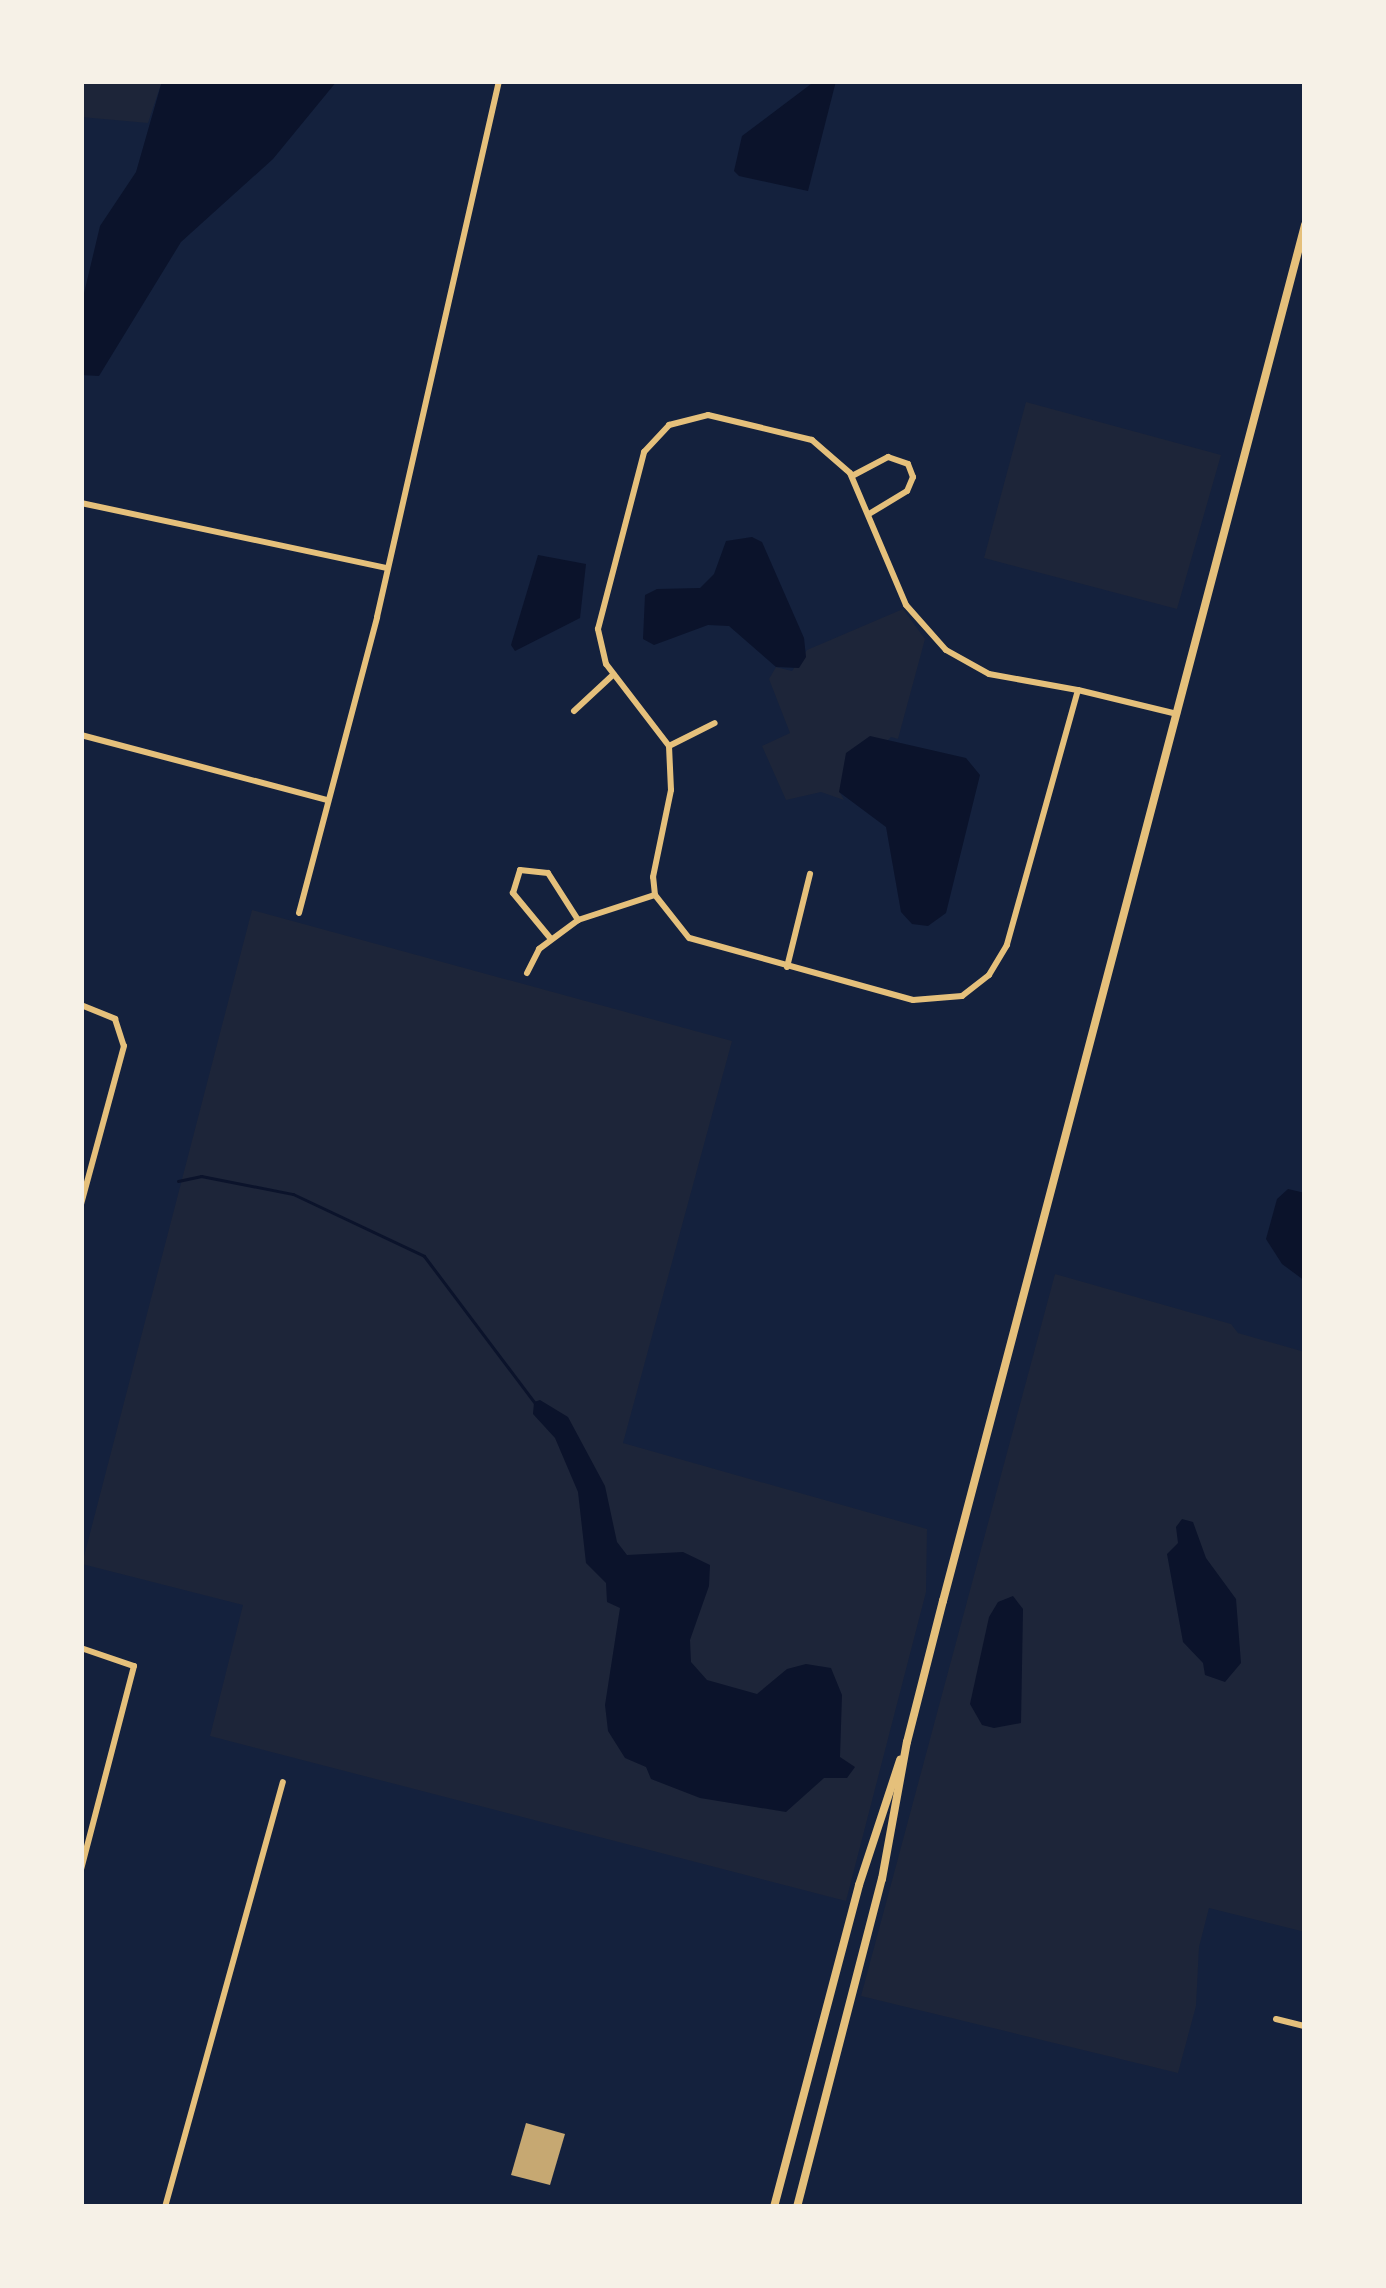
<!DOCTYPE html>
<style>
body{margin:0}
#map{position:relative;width:1386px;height:2288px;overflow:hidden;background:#14213d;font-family:Lato,sans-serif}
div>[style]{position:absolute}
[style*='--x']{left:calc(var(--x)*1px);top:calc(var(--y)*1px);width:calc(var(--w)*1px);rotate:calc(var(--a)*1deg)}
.green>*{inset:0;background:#1d2539}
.water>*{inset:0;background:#0b132b}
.stream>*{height:3px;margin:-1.5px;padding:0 1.5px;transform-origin:1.5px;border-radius:1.5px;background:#0b132b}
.building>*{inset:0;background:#c6a872}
.minor>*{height:6px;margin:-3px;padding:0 3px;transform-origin:3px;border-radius:3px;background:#e5c07b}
.secondary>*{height:8px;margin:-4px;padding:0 4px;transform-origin:4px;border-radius:4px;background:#e5c07b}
span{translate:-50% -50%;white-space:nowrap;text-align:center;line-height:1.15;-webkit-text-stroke:9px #f6f1e7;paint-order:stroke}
.frame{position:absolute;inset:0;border:84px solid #f6f1e7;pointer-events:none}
</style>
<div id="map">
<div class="green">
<i style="clip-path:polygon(81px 81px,162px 81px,148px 123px,81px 117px)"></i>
<i style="clip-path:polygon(1026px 402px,1221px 455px,1177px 609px,984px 558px)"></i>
<i style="clip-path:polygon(903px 609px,925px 639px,898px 739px,891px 737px,839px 791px,844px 800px,821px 792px,786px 800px,762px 746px,790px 733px,769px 679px,776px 667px,792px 671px,807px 650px)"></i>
<i style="clip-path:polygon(252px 910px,732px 1041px,623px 1443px,927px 1529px,926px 1592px,846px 1901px,210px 1736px,243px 1605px,82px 1564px)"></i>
<i style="clip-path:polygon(1055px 1274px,1231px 1324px,1238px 1333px,1305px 1352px,1305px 1932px,1209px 1908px,1199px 1947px,1196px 2006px,1178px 2073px,861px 1996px)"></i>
</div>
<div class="water">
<i style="clip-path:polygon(162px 81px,337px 81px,273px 159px,181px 242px,99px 376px,81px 375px,81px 306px,100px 226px,136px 172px)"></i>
<i style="clip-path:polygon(815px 81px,836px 81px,808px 191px,739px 176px,734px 171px,742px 136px)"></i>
<i style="clip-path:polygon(752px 537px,762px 542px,804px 638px,806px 657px,799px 668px,776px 667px,729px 626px,708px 625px,654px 645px,643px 639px,645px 595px,657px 589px,700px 588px,714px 574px,726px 541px)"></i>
<i style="clip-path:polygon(538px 555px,586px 564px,580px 618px,515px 651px,511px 645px)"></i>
<i style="clip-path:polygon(870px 736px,966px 758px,980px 775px,946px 913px,928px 926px,912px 924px,901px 912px,886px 827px,839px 792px,846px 753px)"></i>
<i style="clip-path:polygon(1288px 1189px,1305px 1193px,1305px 1281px,1282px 1264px,1266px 1239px,1277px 1199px)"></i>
<i style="clip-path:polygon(540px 1400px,568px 1417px,605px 1486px,617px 1542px,627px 1555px,683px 1552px,710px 1565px,709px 1586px,690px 1640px,691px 1662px,707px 1680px,757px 1694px,787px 1669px,806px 1664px,831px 1668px,842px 1695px,840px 1757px,855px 1767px,847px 1778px,824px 1778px,786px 1812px,700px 1798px,651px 1779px,646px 1767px,625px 1758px,608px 1731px,605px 1705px,620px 1608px,607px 1602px,606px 1583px,586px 1563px,578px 1492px,555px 1438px,533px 1414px,534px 1402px)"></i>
<i style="clip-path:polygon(1182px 1519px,1193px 1522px,1206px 1558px,1236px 1599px,1241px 1663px,1225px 1682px,1205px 1675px,1203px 1663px,1183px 1642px,1167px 1554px,1178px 1543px,1176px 1527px)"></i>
<i style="clip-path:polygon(1013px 1596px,1023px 1609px,1021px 1723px,994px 1728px,982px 1725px,970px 1704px,989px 1617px,998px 1602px)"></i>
</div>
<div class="stream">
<i style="--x:178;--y:1181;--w:24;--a:-12"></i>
<i style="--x:201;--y:1176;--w:94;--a:11.1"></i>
<i style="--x:293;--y:1194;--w:145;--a:25.3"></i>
<i style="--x:424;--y:1256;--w:183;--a:53"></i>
</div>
<div class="building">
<i style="clip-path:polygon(526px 2123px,565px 2134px,550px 2185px,511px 2175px)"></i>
</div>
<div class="minor">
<i style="--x:852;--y:476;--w:41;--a:-27.8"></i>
<i style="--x:888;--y:457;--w:21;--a:19"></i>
<i style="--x:908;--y:464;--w:14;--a:69"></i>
<i style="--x:913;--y:477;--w:15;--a:113"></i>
<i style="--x:907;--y:491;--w:44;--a:148.8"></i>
<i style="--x:81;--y:503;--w:313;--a:12"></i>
<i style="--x:1078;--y:690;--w:265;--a:105.6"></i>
<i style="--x:1007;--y:945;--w:35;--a:121"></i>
<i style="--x:989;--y:975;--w:34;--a:142"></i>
<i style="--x:962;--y:996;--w:49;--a:175.3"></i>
<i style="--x:913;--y:1000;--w:232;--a:-164.5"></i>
<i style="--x:689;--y:938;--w:55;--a:-128.3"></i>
<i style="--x:655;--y:895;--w:18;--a:-96"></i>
<i style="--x:653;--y:877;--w:89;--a:-78.3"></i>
<i style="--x:671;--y:790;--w:44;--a:-92.6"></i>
<i style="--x:669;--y:746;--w:103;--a:-127.5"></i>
<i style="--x:606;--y:664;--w:36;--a:-103"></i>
<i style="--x:598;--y:629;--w:183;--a:-75.4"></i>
<i style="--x:644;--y:452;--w:37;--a:-47"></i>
<i style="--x:669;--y:425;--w:40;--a:-14.4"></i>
<i style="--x:708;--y:415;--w:107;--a:13.5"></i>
<i style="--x:812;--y:440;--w:50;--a:41"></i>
<i style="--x:850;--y:473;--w:143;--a:67"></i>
<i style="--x:906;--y:605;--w:60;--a:48.4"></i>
<i style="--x:946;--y:650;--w:49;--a:29.2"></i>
<i style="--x:989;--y:674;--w:90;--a:10.2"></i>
<i style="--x:1078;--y:690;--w:102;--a:13.6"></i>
<i style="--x:574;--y:711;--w:54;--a:-42.8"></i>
<i style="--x:81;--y:735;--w:254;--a:14.8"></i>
<i style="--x:669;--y:746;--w:51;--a:-26.6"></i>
<i style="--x:299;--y:913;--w:306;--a:-75.2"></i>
<i style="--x:377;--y:617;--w:550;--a:-77.18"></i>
<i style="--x:551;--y:939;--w:60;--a:-129.6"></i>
<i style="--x:513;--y:893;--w:24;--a:-73"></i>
<i style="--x:520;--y:870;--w:28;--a:6"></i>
<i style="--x:548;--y:873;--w:56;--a:57.4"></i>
<i style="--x:787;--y:967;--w:96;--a:-76.1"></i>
<i style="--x:527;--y:973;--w:27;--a:-63"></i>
<i style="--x:539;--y:949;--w:49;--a:-36.6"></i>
<i style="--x:578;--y:920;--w:81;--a:-18"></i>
<i style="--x:81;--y:1005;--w:37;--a:22"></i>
<i style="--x:115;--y:1019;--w:28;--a:72"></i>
<i style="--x:124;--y:1046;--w:164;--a:105.2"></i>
<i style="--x:81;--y:1648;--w:56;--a:18.8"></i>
<i style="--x:134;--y:1666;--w:210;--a:104.6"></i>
<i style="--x:1276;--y:2019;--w:30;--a:14"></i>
<i style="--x:165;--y:2207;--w:441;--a:-74.5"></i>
</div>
<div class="secondary">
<i style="--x:774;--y:2207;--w:333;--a:-75.2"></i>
<i style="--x:859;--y:1885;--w:132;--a:-71.8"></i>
<i style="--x:797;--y:2207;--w:339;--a:-75.5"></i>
<i style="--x:882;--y:1879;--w:139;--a:-79.7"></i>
<i style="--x:907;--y:1742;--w:146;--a:-75.7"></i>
<i style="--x:943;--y:1601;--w:1423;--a:-75.26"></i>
</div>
<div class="frame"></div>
</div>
